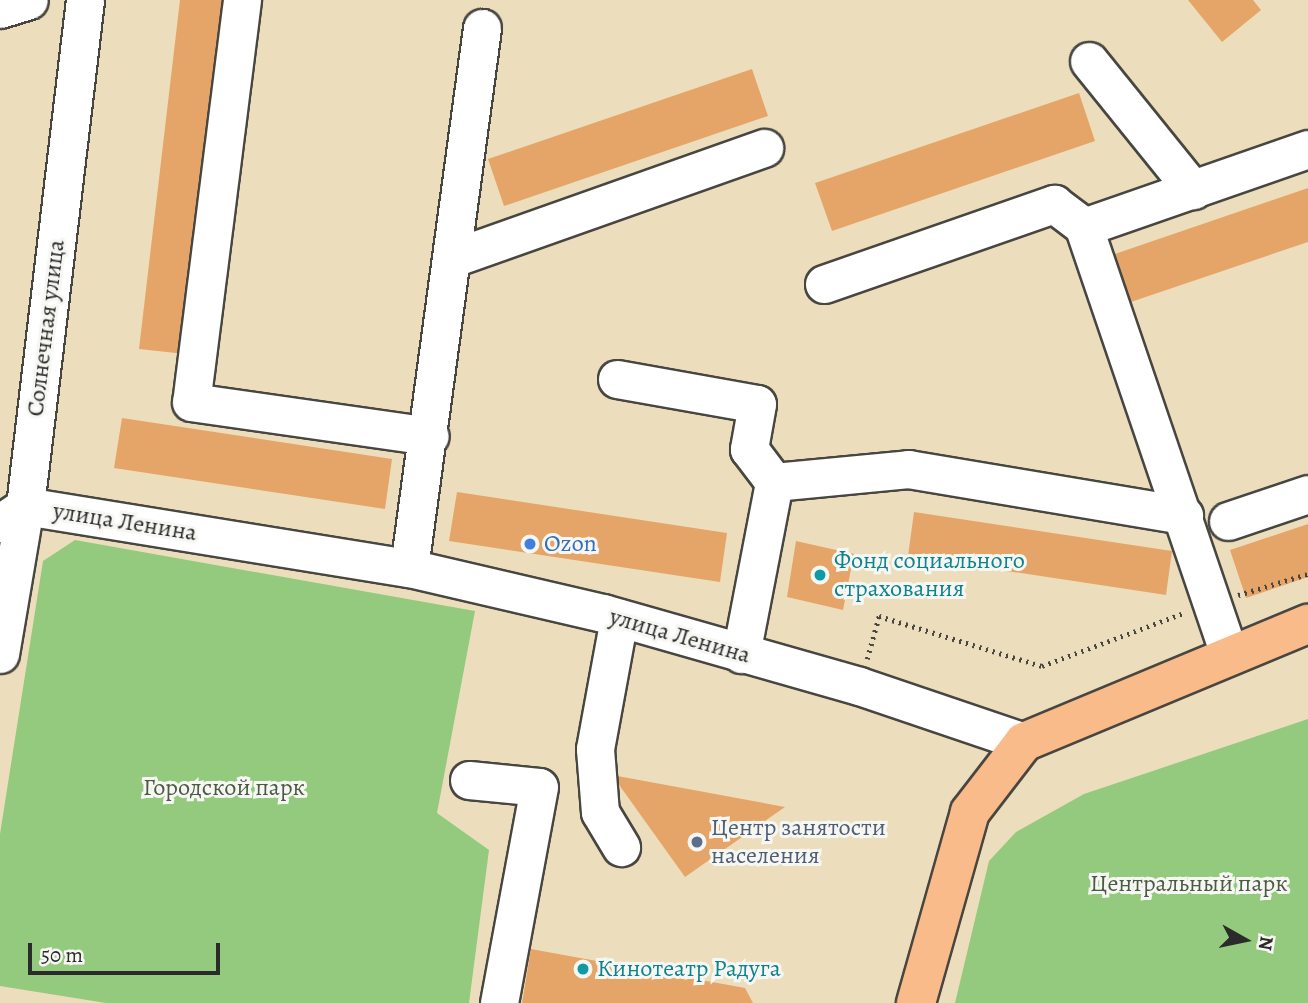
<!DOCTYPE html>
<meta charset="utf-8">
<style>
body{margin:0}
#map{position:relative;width:1308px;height:1003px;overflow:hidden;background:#ecdebc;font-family:Alegreya,serif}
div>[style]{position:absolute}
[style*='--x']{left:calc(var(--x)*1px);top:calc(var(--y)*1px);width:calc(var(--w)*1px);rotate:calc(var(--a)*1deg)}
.green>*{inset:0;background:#93ca7d}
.building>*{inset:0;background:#e6a568}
.path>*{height:4.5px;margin-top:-2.25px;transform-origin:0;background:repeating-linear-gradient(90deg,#484641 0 2px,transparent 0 7px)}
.roads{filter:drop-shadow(2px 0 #484641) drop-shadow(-2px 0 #484641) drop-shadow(0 2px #484641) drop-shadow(0 -2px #484641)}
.minor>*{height:37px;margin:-18.5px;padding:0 18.5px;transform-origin:18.5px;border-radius:18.5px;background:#fff}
.major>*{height:38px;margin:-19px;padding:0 19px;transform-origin:19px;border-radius:19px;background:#fabb8b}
.dots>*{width:19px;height:19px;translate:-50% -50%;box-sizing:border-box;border:4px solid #f6f6f2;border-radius:50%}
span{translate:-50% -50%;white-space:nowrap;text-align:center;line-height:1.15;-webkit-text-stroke:6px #f6f6f2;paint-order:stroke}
.street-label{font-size:24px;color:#2b2b2b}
.shop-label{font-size:24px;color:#366cbe}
.left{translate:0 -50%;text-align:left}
.culture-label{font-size:24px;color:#0d838f}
.park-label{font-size:24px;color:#4a5b44}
.service-label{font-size:24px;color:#4e5e75}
.north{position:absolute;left:1210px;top:905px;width:70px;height:70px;-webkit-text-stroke:5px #f6f6f2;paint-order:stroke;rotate:99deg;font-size:19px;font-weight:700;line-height:28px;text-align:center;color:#2b2b2b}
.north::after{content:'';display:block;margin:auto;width:24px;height:32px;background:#2b2b2b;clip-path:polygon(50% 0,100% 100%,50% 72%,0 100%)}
.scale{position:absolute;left:28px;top:943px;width:192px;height:32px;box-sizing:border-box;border:4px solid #2b2b2b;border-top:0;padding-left:9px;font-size:21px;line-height:24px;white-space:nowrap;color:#2b2b2b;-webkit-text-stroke:5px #f6f6f2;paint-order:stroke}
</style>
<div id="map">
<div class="green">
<i style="clip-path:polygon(75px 540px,475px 611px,437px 813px,489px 850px,469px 1003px,106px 1003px,0 986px,0 834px,43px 561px)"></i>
<i style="clip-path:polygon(1308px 719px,1308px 1003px,955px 1003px,989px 861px,1016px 832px,1084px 794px)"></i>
</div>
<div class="building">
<i style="clip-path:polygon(180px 0,226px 0,185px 354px,139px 349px)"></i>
<i style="clip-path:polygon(1188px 0,1253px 0,1261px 10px,1222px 42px)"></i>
<i style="clip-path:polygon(752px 69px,768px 116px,504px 206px,488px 159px)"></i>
<i style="clip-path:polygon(1079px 93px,1095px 141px,832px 231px,815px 183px)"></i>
<i style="clip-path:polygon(1308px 188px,1308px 242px,1125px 304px,1109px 256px)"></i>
<i style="clip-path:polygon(122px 418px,392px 459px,385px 509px,114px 468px)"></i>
<i style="clip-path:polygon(457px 492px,727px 533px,720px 582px,449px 541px)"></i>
<i style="clip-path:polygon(914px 512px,1172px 551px,1166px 595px,908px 556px)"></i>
<i style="clip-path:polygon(1308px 524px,1308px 577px,1246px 598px,1230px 550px)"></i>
<i style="clip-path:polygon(796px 541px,854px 554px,843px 610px,787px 597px)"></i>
<i style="clip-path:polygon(612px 775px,785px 807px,685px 877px)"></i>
<i style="clip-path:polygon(531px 949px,745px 988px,753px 1003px,522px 1003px)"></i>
</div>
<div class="path">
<i style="--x:1238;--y:595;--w:73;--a:-16.7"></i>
<i style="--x:867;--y:659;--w:45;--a:-74.4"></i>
<i style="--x:879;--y:616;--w:170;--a:17.1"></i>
<i style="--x:1042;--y:666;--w:152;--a:-20.5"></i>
</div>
<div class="roads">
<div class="minor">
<i style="--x:242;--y:0;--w:405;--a:97.2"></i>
<i style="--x:191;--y:402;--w:241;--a:8.1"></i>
<i style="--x:0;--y:9;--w:30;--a:-17"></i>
<i style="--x:1089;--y:61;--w:166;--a:51.1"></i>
<i style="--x:456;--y:257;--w:327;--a:-19.5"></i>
<i style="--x:824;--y:284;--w:244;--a:-19.2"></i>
<i style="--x:1054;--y:204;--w:38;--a:37"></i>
<i style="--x:617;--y:379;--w:142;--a:10.1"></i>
<i style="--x:757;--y:404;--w:46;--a:100.1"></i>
<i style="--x:749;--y:449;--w:41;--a:52.9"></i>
<i style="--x:1228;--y:521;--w:84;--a:-18.6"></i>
<i style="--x:0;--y:523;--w:30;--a:-34"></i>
<i style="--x:25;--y:506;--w:389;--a:9.2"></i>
<i style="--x:409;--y:568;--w:199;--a:13.1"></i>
<i style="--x:603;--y:613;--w:266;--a:15.9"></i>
<i style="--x:859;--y:686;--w:174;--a:18.7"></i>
<i style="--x:409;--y:568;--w:545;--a:-82.3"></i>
<i style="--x:619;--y:618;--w:133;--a:100.4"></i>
<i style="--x:595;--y:749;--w:63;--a:85.5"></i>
<i style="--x:600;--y:812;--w:41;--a:59"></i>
<i style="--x:0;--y:654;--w:150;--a:-80.4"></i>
<i style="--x:25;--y:506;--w:510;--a:-83.24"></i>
<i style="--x:741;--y:654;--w:175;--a:-79.1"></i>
<i style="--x:774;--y:482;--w:135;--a:-5.5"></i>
<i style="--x:908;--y:469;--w:280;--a:9.5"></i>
<i style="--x:1229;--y:654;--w:451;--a:-108.8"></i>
<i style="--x:1084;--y:227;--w:237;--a:-19.2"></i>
<i style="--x:469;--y:780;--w:70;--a:5.7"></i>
<i style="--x:539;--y:787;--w:220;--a:100.5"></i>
</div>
<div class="major">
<i style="--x:916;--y:1003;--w:198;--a:-74.2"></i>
<i style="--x:970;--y:812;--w:88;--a:-52.4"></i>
<i style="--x:1024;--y:742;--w:308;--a:-22.6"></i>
</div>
</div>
<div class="dots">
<i style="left:530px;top:544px;background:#3f7fe0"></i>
<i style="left:820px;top:575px;background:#0f9aa8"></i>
<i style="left:697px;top:842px;background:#5c6f8a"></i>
<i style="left:583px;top:969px;background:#0f9aa8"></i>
</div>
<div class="street-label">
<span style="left:46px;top:328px;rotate:-83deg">Солнечная улица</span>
<span style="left:125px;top:522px;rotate:9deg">улица Ленина</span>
<span style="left:680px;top:636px;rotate:16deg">улица Ленина</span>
</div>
<div class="shop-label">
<span class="left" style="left:544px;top:544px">Ozon</span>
</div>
<div class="culture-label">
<span class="left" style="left:834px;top:575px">Фонд социального<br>страхования</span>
<span class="left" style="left:597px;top:969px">Кинотеатр Радуга</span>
</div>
<div class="park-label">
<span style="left:224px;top:788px">Городской парк</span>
<span style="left:1189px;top:884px">Центральный парк</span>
</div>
<div class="service-label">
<span class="left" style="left:711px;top:842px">Центр занятости<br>населения</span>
</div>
<div class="north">N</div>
<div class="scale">50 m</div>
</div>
